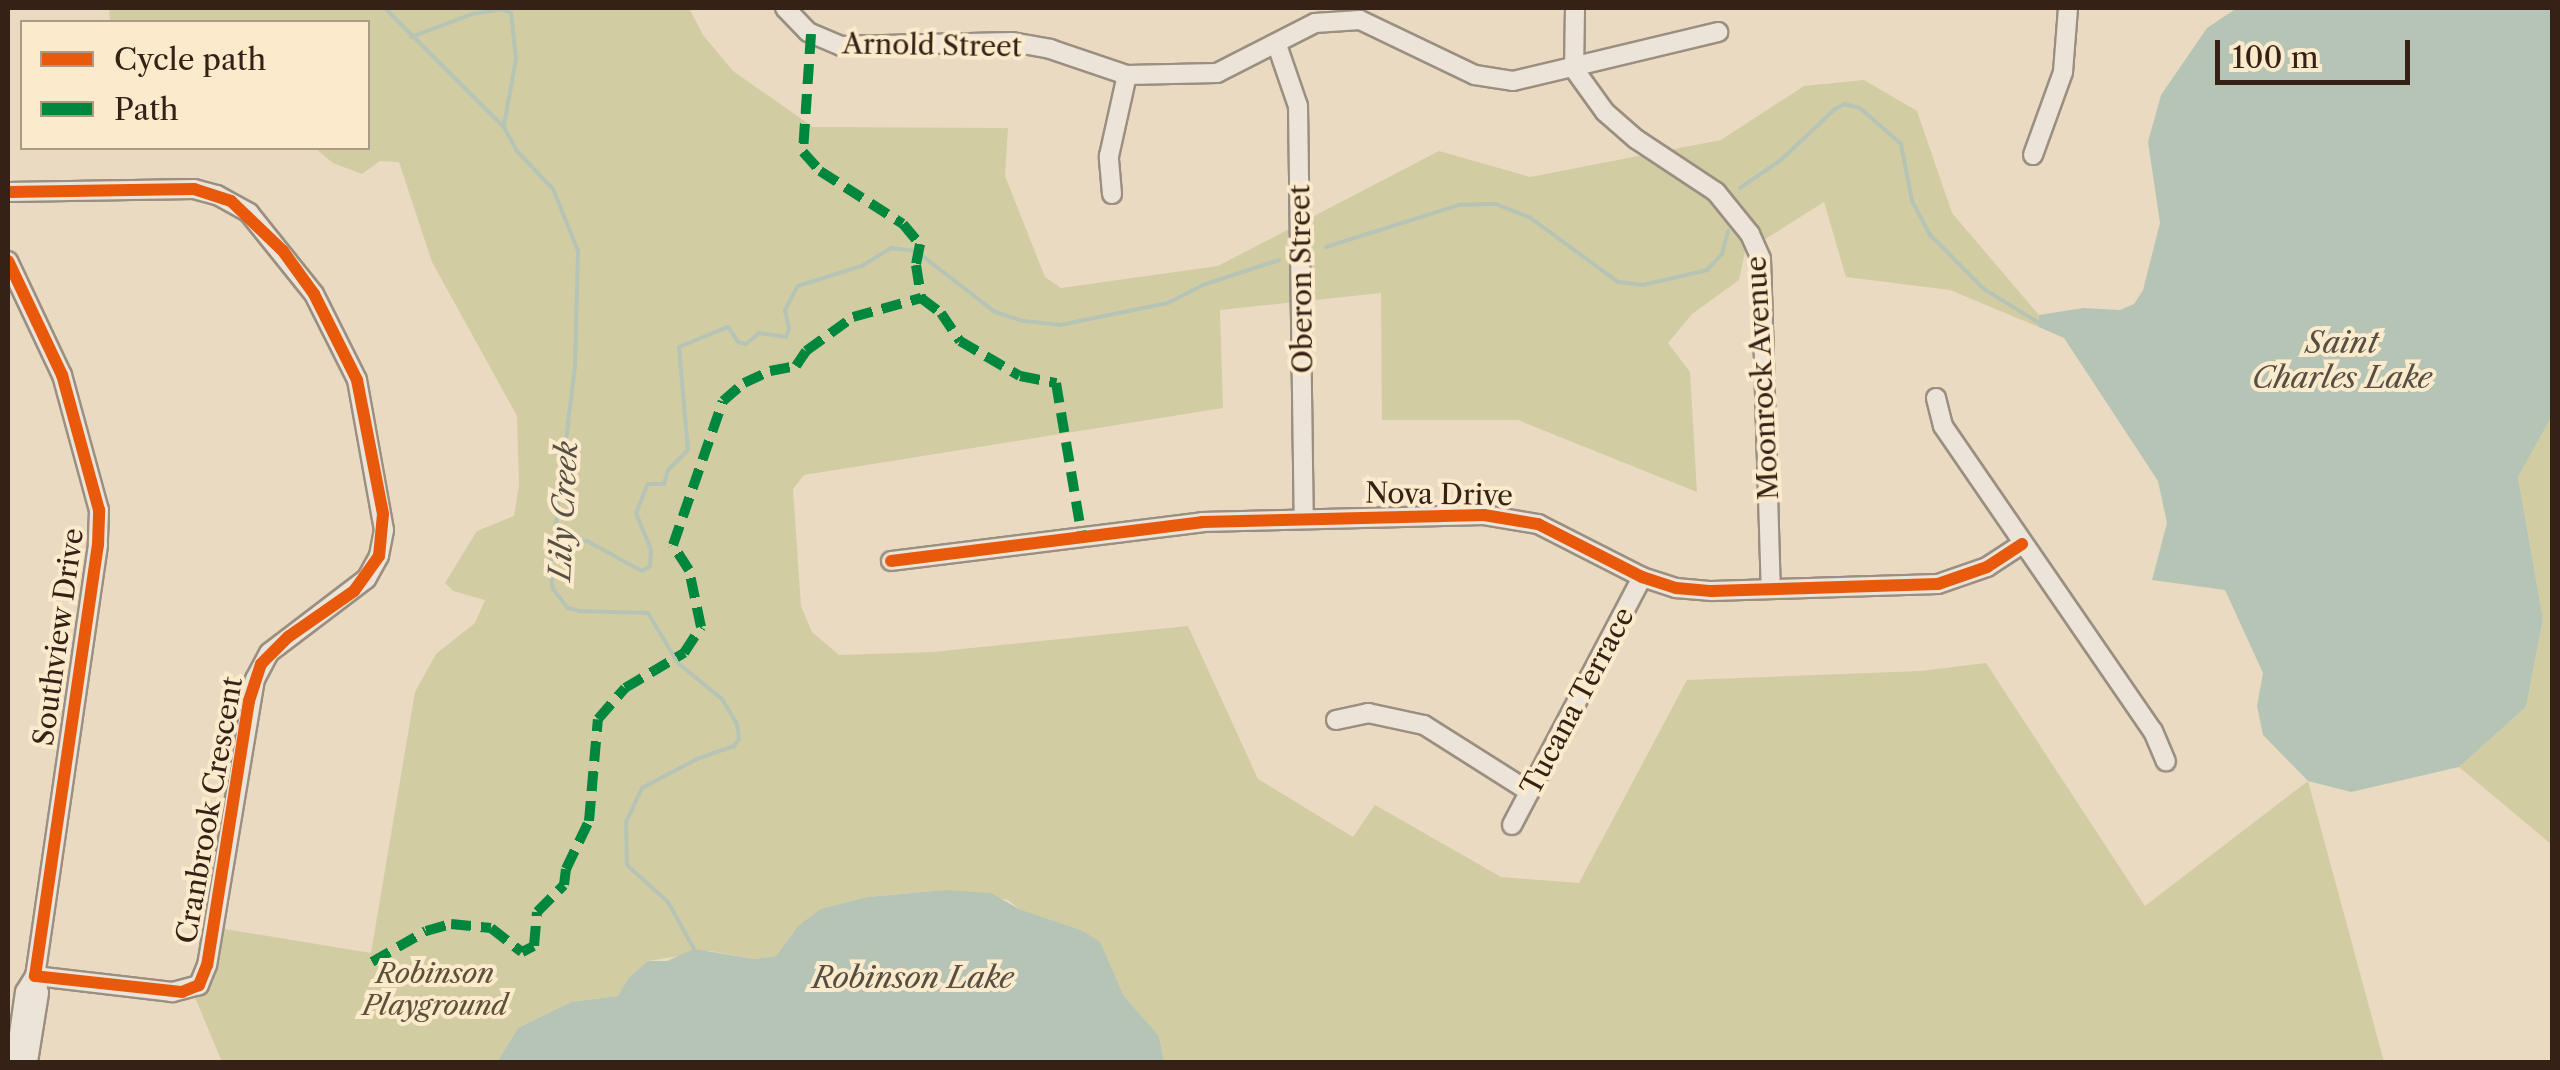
<!DOCTYPE html>
<style>
body{margin:0}
#map{position:relative;width:2560px;height:1070px;overflow:hidden;background:#eadac1;font-family:"Libre Caslon Text",serif}
div>[style]{position:absolute}
[style*='--x']{left:calc(var(--x)*1px);top:calc(var(--y)*1px);width:calc(var(--w)*1px);rotate:calc(var(--a)*1deg)}
.green>*{inset:0;background:#d2cca3}
.water>*{inset:0;background:#b6c4b6}
.stream>*{height:4px;margin:-2px;padding:0 2px;transform-origin:2px;border-radius:2px;background:#b6c4b6}
.roads{filter:drop-shadow(2px 0 #9a8f80) drop-shadow(-2px 0 #9a8f80) drop-shadow(0 2px #9a8f80) drop-shadow(0 -2px #9a8f80)}
.minor>*{height:18px;margin:-9px;padding:0 9px;transform-origin:9px;border-radius:9px;background:#ece4d8}
.quiet>*{height:10px;margin-top:-5px;transform-origin:0;background:repeating-linear-gradient(90deg,#00873e 0 20px,transparent 0 30px)}
.cycleway>*{height:12px;margin:-6px;padding:0 6px;transform-origin:6px;border-radius:6px;background:#e8590c}
span{translate:-50% -50%;white-space:nowrap;text-align:center;line-height:1.15;-webkit-text-stroke:8px #fceacc;paint-order:stroke}
.street-label{font-size:28px;color:#352116}
.park-label{font-size:28px;color:#5e5139;font-style:italic}
.water-label{font-size:30px;color:#554f44;font-style:italic}
.frame{position:absolute;inset:0;border:10px solid #352116;pointer-events:none}
.legend{position:absolute;left:20px;top:20px;width:350px;height:130px;box-sizing:border-box;background:#fceacc;border:2px solid #ac9a83;margin:0;padding:12px 18px;list-style:none;font-size:30px;color:#352116}
.legend li{display:flex;align-items:center;gap:20px;height:50px}
.legend b{width:50px;border:2px solid #ac9a83}
.scale{position:absolute;left:2215px;top:40px;width:195px;height:45px;box-sizing:border-box;border:5px solid #352116;border-top:0;padding-left:12px;font-size:30px;line-height:35px;white-space:nowrap;color:#352116;-webkit-text-stroke:8px #fceacc;paint-order:stroke}
</style>
<div id="map">
<div class="green">
<i style="clip-path:polygon(109px 8px,689px 8px,703px 35px,733px 71px,813px 127px,1008px 128px,1005px 176px,1045px 277px,1061px 288px,1218px 266px,1439px 151px,1530px 177px,1721px 140px,1804px 86px,1864px 80px,1917px 111px,1952px 213px,2039px 315px,2039px 327px,1950px 290px,1846px 277px,1824px 202px,1745px 252px,1739px 280px,1692px 314px,1668px 343px,1690px 372px,1697px 492px,1518px 420px,1382px 420px,1381px 293px,1220px 310px,1223px 408px,804px 475px,793px 489px,801px 606px,812px 632px,839px 655px,933px 652px,1188px 626px,1258px 779px,1353px 837px,1375px 805px,1501px 877px,1579px 883px,1687px 680px,1921px 671px,1986px 663px,2145px 906px,2308px 781px,2384px 1062px,1164px 1062px,1159px 1036px,1124px 996px,1108px 960px,1081px 930px,1019px 909px,1008px 900px,945px 890px,868px 897px,809px 919px,798px 926px,776px 956px,756px 959px,710px 951px,648px 961px,629px 977px,618px 996px,571px 1002px,518px 1028px,497px 1062px,222px 1062px,191px 988px,212px 927px,371px 953px,415px 692px,436px 654px,475px 623px,485px 600px,453px 591px,445px 583px,477px 531px,514px 516px,519px 485px,517px 416px,432px 262px,399px 162px,380px 161px,362px 174px,333px 163px,315px 148px,368px 148px,368px 22px,110px 22px)"></i>
<i style="clip-path:polygon(2552px 416px,2552px 845px,2459px 767px,2526px 707px,2543px 619px,2518px 477px)"></i>
</div>
<div class="water">
<i style="clip-path:polygon(2237px 8px,2552px 8px,2552px 416px,2518px 477px,2543px 619px,2526px 707px,2459px 767px,2351px 792px,2308px 781px,2263px 735px,2257px 706px,2263px 673px,2225px 590px,2152px 580px,2167px 523px,2158px 481px,2064px 338px,2039px 327px,2039px 315px,2083px 308px,2120px 310px,2134px 304px,2143px 290px,2160px 223px,2148px 142px,2161px 95px,2207px 28px)"></i>
<i style="clip-path:polygon(945px 890px,991px 893px,1019px 909px,1081px 930px,1100px 942px,1124px 996px,1159px 1036px,1164px 1062px,497px 1062px,518px 1028px,571px 1002px,618px 996px,629px 977px,648px 961px,667px 961px,694px 949px,755px 959px,776px 956px,798px 926px,821px 909px,868px 897px)"></i>
</div>
<div class="stream">
<i style="--x:385;--y:8;--w:168;--a:45"></i>
<i style="--x:504;--y:127;--w:26;--a:62"></i>
<i style="--x:516;--y:150;--w:54;--a:46.5"></i>
<i style="--x:553;--y:189;--w:67;--a:68"></i>
<i style="--x:578;--y:251;--w:115;--a:91.5"></i>
<i style="--x:575;--y:366;--w:208;--a:96.9"></i>
<i style="--x:550;--y:572;--w:17;--a:80"></i>
<i style="--x:553;--y:589;--w:24;--a:52"></i>
<i style="--x:568;--y:608;--w:12;--a:14"></i>
<i style="--x:580;--y:611;--w:68;--a:1.7"></i>
<i style="--x:648;--y:613;--w:58;--a:59"></i>
<i style="--x:678;--y:663;--w:57;--a:39.3"></i>
<i style="--x:722;--y:699;--w:29;--a:59"></i>
<i style="--x:737;--y:724;--w:15;--a:82"></i>
<i style="--x:739;--y:739;--w:9;--a:126"></i>
<i style="--x:734;--y:746;--w:37;--a:161"></i>
<i style="--x:699;--y:758;--w:64;--a:152.2"></i>
<i style="--x:642;--y:788;--w:38;--a:115"></i>
<i style="--x:626;--y:822;--w:43;--a:88.7"></i>
<i style="--x:627;--y:865;--w:55;--a:42.1"></i>
<i style="--x:668;--y:902;--w:54;--a:61"></i>
<i style="--x:411;--y:37;--w:65;--a:-20.7"></i>
<i style="--x:472;--y:14;--w:30;--a:-9"></i>
<i style="--x:502;--y:9;--w:10;--a:24"></i>
<i style="--x:511;--y:13;--w:46;--a:83.8"></i>
<i style="--x:516;--y:59;--w:68;--a:100.2"></i>
<i style="--x:1740;--y:188;--w:50;--a:-34.3"></i>
<i style="--x:1781;--y:160;--w:74;--a:-43.4"></i>
<i style="--x:1835;--y:109;--w:10;--a:-29"></i>
<i style="--x:1844;--y:104;--w:16;--a:14"></i>
<i style="--x:1860;--y:108;--w:55;--a:41.3"></i>
<i style="--x:1901;--y:144;--w:58;--a:79.1"></i>
<i style="--x:1912;--y:201;--w:38;--a:62"></i>
<i style="--x:1930;--y:235;--w:76;--a:45"></i>
<i style="--x:1984;--y:289;--w:65;--a:31.7"></i>
<i style="--x:1326;--y:247;--w:139;--a:-17.5"></i>
<i style="--x:1459;--y:205;--w:37;--a:-2"></i>
<i style="--x:1496;--y:204;--w:35;--a:22"></i>
<i style="--x:1529;--y:217;--w:110;--a:36.1"></i>
<i style="--x:1618;--y:282;--w:25;--a:7"></i>
<i style="--x:1643;--y:285;--w:66;--a:-13.2"></i>
<i style="--x:1707;--y:270;--w:22;--a:-47"></i>
<i style="--x:1722;--y:254;--w:24;--a:-75"></i>
<i style="--x:557;--y:545;--w:30;--a:-8"></i>
<i style="--x:587;--y:541;--w:63;--a:28.6"></i>
<i style="--x:642;--y:571;--w:9;--a:-32"></i>
<i style="--x:650;--y:566;--w:16;--a:-86"></i>
<i style="--x:651;--y:550;--w:40;--a:-112"></i>
<i style="--x:636;--y:513;--w:31;--a:-68"></i>
<i style="--x:648;--y:484;--w:16;--a:0"></i>
<i style="--x:664;--y:484;--w:15;--a:-74"></i>
<i style="--x:668;--y:470;--w:28;--a:-45"></i>
<i style="--x:688;--y:450;--w:103;--a:-95"></i>
<i style="--x:679;--y:347;--w:53;--a:-22.2"></i>
<i style="--x:728;--y:327;--w:18;--a:56"></i>
<i style="--x:738;--y:342;--w:8;--a:14"></i>
<i style="--x:746;--y:344;--w:17;--a:-40"></i>
<i style="--x:759;--y:333;--w:27;--a:8"></i>
<i style="--x:786;--y:337;--w:9;--a:-72"></i>
<i style="--x:789;--y:328;--w:18;--a:-103"></i>
<i style="--x:785;--y:310;--w:27;--a:-62"></i>
<i style="--x:798;--y:286;--w:67;--a:-17.4"></i>
<i style="--x:862;--y:266;--w:34;--a:-32"></i>
<i style="--x:891;--y:248;--w:25;--a:7"></i>
<i style="--x:916;--y:251;--w:100;--a:37.7"></i>
<i style="--x:995;--y:312;--w:29;--a:18"></i>
<i style="--x:1023;--y:321;--w:37;--a:6"></i>
<i style="--x:1060;--y:325;--w:110;--a:-11.5"></i>
<i style="--x:1168;--y:303;--w:39;--a:-27"></i>
<i style="--x:1203;--y:285;--w:80;--a:-18.2"></i>
</div>
<div class="roads">
<div class="minor">
<i style="--x:785;--y:8;--w:33;--a:46"></i>
<i style="--x:808;--y:32;--w:36;--a:23"></i>
<i style="--x:841;--y:46;--w:171;--a:-1.3"></i>
<i style="--x:1012;--y:42;--w:39;--a:10"></i>
<i style="--x:1050;--y:49;--w:81;--a:18.7"></i>
<i style="--x:1127;--y:75;--w:90;--a:-1.3"></i>
<i style="--x:1217;--y:73;--w:110;--a:-27"></i>
<i style="--x:1315;--y:23;--w:45;--a:-3.8"></i>
<i style="--x:1360;--y:20;--w:127;--a:25.6"></i>
<i style="--x:1475;--y:75;--w:38;--a:9"></i>
<i style="--x:1513;--y:81;--w:211;--a:-13.4"></i>
<i style="--x:1575;--y:8;--w:61;--a:90.9"></i>
<i style="--x:1574;--y:69;--w:53;--a:54.2"></i>
<i style="--x:1605;--y:112;--w:41;--a:41.1"></i>
<i style="--x:1636;--y:139;--w:96;--a:33.5"></i>
<i style="--x:1716;--y:192;--w:54;--a:51"></i>
<i style="--x:1750;--y:234;--w:27;--a:66"></i>
<i style="--x:1761;--y:259;--w:330;--a:88.3"></i>
<i style="--x:1277;--y:45;--w:65;--a:71"></i>
<i style="--x:1298;--y:106;--w:412;--a:89.2"></i>
<i style="--x:2033;--y:155;--w:88;--a:-70.1"></i>
<i style="--x:2063;--y:72;--w:64;--a:-85.5"></i>
<i style="--x:8;--y:192;--w:186;--a:-0.9"></i>
<i style="--x:194;--y:189;--w:24;--a:15"></i>
<i style="--x:217;--y:195;--w:37;--a:29"></i>
<i style="--x:249;--y:213;--w:104;--a:51.3"></i>
<i style="--x:314;--y:294;--w:96;--a:63.4"></i>
<i style="--x:357;--y:380;--w:152;--a:79.8"></i>
<i style="--x:384;--y:530;--w:26;--a:101"></i>
<i style="--x:379;--y:556;--w:26;--a:119"></i>
<i style="--x:366;--y:579;--w:122;--a:142.7"></i>
<i style="--x:269;--y:653;--w:30;--a:118"></i>
<i style="--x:255;--y:679;--w:290;--a:99.5"></i>
<i style="--x:207;--y:965;--w:22;--a:112"></i>
<i style="--x:199;--y:985;--w:28;--a:165"></i>
<i style="--x:172;--y:992;--w:138;--a:-173.3"></i>
<i style="--x:1112;--y:194;--w:38;--a:-95"></i>
<i style="--x:1109;--y:156;--w:83;--a:-77.5"></i>
<i style="--x:8;--y:261;--w:126;--a:64.7"></i>
<i style="--x:62;--y:375;--w:140;--a:74.7"></i>
<i style="--x:99;--y:510;--w:35;--a:92"></i>
<i style="--x:98;--y:545;--w:436;--a:98.3"></i>
<i style="--x:35;--y:976;--w:17;--a:77"></i>
<i style="--x:39;--y:993;--w:70;--a:99.1"></i>
<i style="--x:1936;--y:398;--w:29;--a:76"></i>
<i style="--x:1943;--y:426;--w:370;--a:55.5"></i>
<i style="--x:2153;--y:731;--w:33;--a:67"></i>
<i style="--x:891;--y:561;--w:313;--a:-7.1"></i>
<i style="--x:1202;--y:522;--w:282;--a:-1.4"></i>
<i style="--x:1484;--y:515;--w:55;--a:9.5"></i>
<i style="--x:1538;--y:524;--w:117;--a:27"></i>
<i style="--x:1642;--y:577;--w:36;--a:18"></i>
<i style="--x:1676;--y:588;--w:36;--a:5"></i>
<i style="--x:1712;--y:591;--w:226;--a:-1.8"></i>
<i style="--x:1938;--y:584;--w:52;--a:-19.1"></i>
<i style="--x:1987;--y:567;--w:42;--a:-33.3"></i>
<i style="--x:1336;--y:720;--w:33;--a:-12"></i>
<i style="--x:1368;--y:713;--w:57;--a:12.1"></i>
<i style="--x:1424;--y:725;--w:125;--a:32.3"></i>
<i style="--x:1512;--y:825;--w:280;--a:-62.3"></i>
<i style="--x:15;--y:1062;--w:71;--a:-81.9"></i>
<i style="--x:25;--y:992;--w:19;--a:-58"></i>
</div>
</div>
<div class="quiet">
<i style="--x:811;--y:34;--w:118;--a:93.9"></i>
<i style="--x:803;--y:152;--w:25;--a:48"></i>
<i style="--x:820;--y:171;--w:98;--a:32.6"></i>
<i style="--x:903;--y:224;--w:26;--a:50"></i>
<i style="--x:920;--y:244;--w:21;--a:101"></i>
<i style="--x:916;--y:265;--w:33;--a:81"></i>
<i style="--x:372;--y:962;--w:62;--a:-29.9"></i>
<i style="--x:426;--y:931;--w:26;--a:-16"></i>
<i style="--x:451;--y:924;--w:40;--a:5.7"></i>
<i style="--x:491;--y:928;--w:39;--a:38"></i>
<i style="--x:522;--y:952;--w:13;--a:-27"></i>
<i style="--x:534;--y:946;--w:34;--a:-85"></i>
<i style="--x:537;--y:912;--w:38;--a:-45"></i>
<i style="--x:564;--y:885;--w:16;--a:-83"></i>
<i style="--x:566;--y:869;--w:53;--a:-64.4"></i>
<i style="--x:589;--y:821;--w:102;--a:-85"></i>
<i style="--x:598;--y:719;--w:41;--a:-48.9"></i>
<i style="--x:625;--y:688;--w:69;--a:-30.7"></i>
<i style="--x:684;--y:653;--w:31;--a:-57"></i>
<i style="--x:701;--y:627;--w:58;--a:-101.9"></i>
<i style="--x:689;--y:570;--w:30;--a:-123"></i>
<i style="--x:673;--y:545;--w:152;--a:-70.9"></i>
<i style="--x:723;--y:401;--w:28;--a:-41"></i>
<i style="--x:744;--y:383;--w:29;--a:-25"></i>
<i style="--x:770;--y:371;--w:26;--a:-11"></i>
<i style="--x:796;--y:366;--w:18;--a:-56"></i>
<i style="--x:806;--y:351;--w:58;--a:-35.9"></i>
<i style="--x:853;--y:317;--w:71;--a:-15.6"></i>
<i style="--x:921;--y:298;--w:25;--a:37"></i>
<i style="--x:941;--y:313;--w:34;--a:56"></i>
<i style="--x:960;--y:341;--w:69;--a:30.3"></i>
<i style="--x:1020;--y:376;--w:37;--a:11"></i>
<i style="--x:1056;--y:383;--w:156;--a:80.4"></i>
</div>
<div class="cycleway">
<i style="--x:8;--y:192;--w:186;--a:-0.9"></i>
<i style="--x:194;--y:189;--w:39;--a:18"></i>
<i style="--x:231;--y:201;--w:72;--a:43.9"></i>
<i style="--x:283;--y:251;--w:53;--a:54.2"></i>
<i style="--x:314;--y:294;--w:96;--a:63.4"></i>
<i style="--x:357;--y:380;--w:136;--a:79"></i>
<i style="--x:383;--y:514;--w:42;--a:95.4"></i>
<i style="--x:379;--y:556;--w:43;--a:125.5"></i>
<i style="--x:354;--y:591;--w:80;--a:145.1"></i>
<i style="--x:288;--y:637;--w:38;--a:135"></i>
<i style="--x:261;--y:664;--w:39;--a:108"></i>
<i style="--x:249;--y:701;--w:267;--a:99"></i>
<i style="--x:207;--y:965;--w:22;--a:112"></i>
<i style="--x:199;--y:985;--w:18;--a:158"></i>
<i style="--x:182;--y:992;--w:148;--a:-173.8"></i>
<i style="--x:35;--y:976;--w:436;--a:-81.7"></i>
<i style="--x:98;--y:545;--w:35;--a:-88"></i>
<i style="--x:99;--y:510;--w:140;--a:-105.3"></i>
<i style="--x:62;--y:375;--w:126;--a:-115.3"></i>
<i style="--x:891;--y:561;--w:313;--a:-7.1"></i>
<i style="--x:1202;--y:522;--w:282;--a:-1.4"></i>
<i style="--x:1484;--y:515;--w:55;--a:9.5"></i>
<i style="--x:1538;--y:524;--w:117;--a:27"></i>
<i style="--x:1642;--y:577;--w:36;--a:18"></i>
<i style="--x:1676;--y:588;--w:36;--a:5"></i>
<i style="--x:1712;--y:591;--w:226;--a:-1.8"></i>
<i style="--x:1938;--y:584;--w:52;--a:-19.1"></i>
<i style="--x:1987;--y:567;--w:42;--a:-33.3"></i>
</div>
<div class="street-label">
<span style="left:932px;top:45px;rotate:1deg">Arnold Street</span>
<span style="left:1301px;top:279px;rotate:-91deg">Oberon Street</span>
<span style="left:1762px;top:378px;rotate:-93deg">Moonrock Avenue</span>
<span style="left:1439px;top:494px;rotate:1deg">Nova Drive</span>
<span style="left:58px;top:637px;rotate:-82deg">Southview Drive</span>
<span style="left:1577px;top:701px;rotate:-62deg">Tucana Terrace</span>
<span style="left:209px;top:810px;rotate:-80deg">Cranbrook Crescent</span>
</div>
<div class="park-label">
<span style="left:435px;top:989px">Robinson<br>Playground</span>
</div>
<div class="water-label">
<span style="left:2342px;top:360px">Saint<br>Charles Lake</span>
<span style="left:564px;top:511px;rotate:-87deg">Lily Creek</span>
<span style="left:913px;top:978px">Robinson Lake</span>
</div>
<div class="frame"></div>
<ul class="legend">
<li><b style="height:12px;background:#e8590c"></b>Cycle path</li>
<li><b style="height:12px;background:#00873e"></b>Path</li>
</ul>
<div class="scale">100 m</div>
</div>
